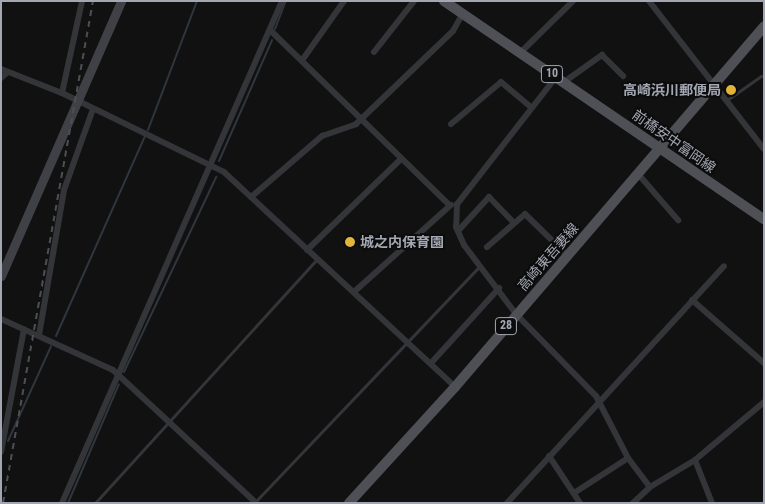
<!DOCTYPE html>
<meta charset="utf-8">
<style>
body{margin:0}
#map{position:relative;width:765px;height:504px;overflow:hidden;background:#111112;font-family:"Roboto Condensed","Noto Sans JP",sans-serif}
div>[style]{position:absolute}
[style*='--x']{left:calc(var(--x)*1px);top:calc(var(--y)*1px);width:calc(var(--w)*1px);rotate:calc(var(--a)*1deg)}
.stream>*{height:2px;margin:-1px;padding:0 1px;transform-origin:1px;border-radius:1px;background:#2f363d}
.lane>*{height:3px;margin:-1.5px;padding:0 1.5px;transform-origin:1.5px;border-radius:1.5px;background:#343539}
.street>*{height:6px;margin:-3px;padding:0 3px;transform-origin:3px;border-radius:3px;background:#343539}
.secondary>*{height:9px;margin:-4.5px;padding:0 4.5px;transform-origin:4.5px;border-radius:4.5px;background:#404147}
.primary>*{height:10px;margin:-5px;padding:0 5px;transform-origin:5px;border-radius:5px;background:#4e5056}
.rail>*{height:2px;margin-top:-1px;transform-origin:0;background:repeating-linear-gradient(90deg,#4d4e54 0 6px,transparent 0 11px)}
.dots>*{width:14px;height:14px;translate:-50% -50%;box-sizing:border-box;border:2px solid #0c0c0d;border-radius:50%}
span{translate:-50% -50%;white-space:nowrap;text-align:center;line-height:1.15;-webkit-text-stroke:4px #0c0c0d;paint-order:stroke}
.shield-label span{padding:1px 4px;background:#0c0c0d;border:1px solid;border-radius:4px;-webkit-text-stroke-width:0}
.shield-label{font-size:12px;color:#a3a7b2;font-weight:700}
.poi-label{font-size:14px;color:#a3a7b2;font-weight:700}
.right{translate:-100% -50%;text-align:right}
.left{translate:0 -50%;text-align:left}
.street-label{font-size:14px;color:#a3a7b2}
.frame{position:absolute;inset:0;border:2px solid #a3a7b2;pointer-events:none}
</style>
<div id="map">
<div class="stream">
<i style="--x:275;--y:29;--w:30;--a:-69"></i>
<i style="--x:148;--y:130;--w:138;--a:-69.2"></i>
<i style="--x:219;--y:161;--w:132;--a:-66.3"></i>
<i style="--x:56;--y:336;--w:219;--a:-66"></i>
<i style="--x:124;--y:372;--w:216;--a:-64.7"></i>
<i style="--x:8;--y:441;--w:104;--a:-65.6"></i>
<i style="--x:68;--y:503;--w:129;--a:-66.8"></i>
</div>
<div class="lane">
<i style="--x:727;--y:100;--w:42;--a:-35.2"></i>
<i style="--x:255;--y:502;--w:325;--a:-46.4"></i>
<i style="--x:95;--y:503;--w:331;--a:-47.7"></i>
</div>
<div class="street">
<i style="--x:649;--y:1;--w:187;--a:52.2"></i>
<i style="--x:271;--y:31;--w:249;--a:44.3"></i>
<i style="--x:374;--y:52;--w:65;--a:-51.9"></i>
<i style="--x:521;--y:52;--w:73;--a:-44.4"></i>
<i style="--x:303;--y:59;--w:71;--a:-54.7"></i>
<i style="--x:1;--y:69;--w:66;--a:21.5"></i>
<i style="--x:62;--y:93;--w:180;--a:26"></i>
<i style="--x:224;--y:172;--w:316;--a:42.9"></i>
<i style="--x:556;--y:77;--w:161;--a:127.9"></i>
<i style="--x:457;--y:204;--w:23;--a:92"></i>
<i style="--x:456;--y:227;--w:20;--a:66"></i>
<i style="--x:464;--y:245;--w:86;--a:53"></i>
<i style="--x:516;--y:314;--w:115;--a:45.7"></i>
<i style="--x:596;--y:396;--w:70;--a:62.7"></i>
<i style="--x:628;--y:458;--w:36;--a:53"></i>
<i style="--x:650;--y:487;--w:52;--a:-31"></i>
<i style="--x:695;--y:460;--w:90;--a:-40"></i>
<i style="--x:1;--y:78;--w:9;--a:-41"></i>
<i style="--x:564;--y:82;--w:47;--a:-35.4"></i>
<i style="--x:602;--y:55;--w:30;--a:45"></i>
<i style="--x:62;--y:93;--w:94;--a:-77.7"></i>
<i style="--x:451;--y:124;--w:65;--a:-40"></i>
<i style="--x:501;--y:82;--w:40;--a:40"></i>
<i style="--x:639;--y:175;--w:60;--a:49.1"></i>
<i style="--x:251;--y:197;--w:94;--a:-40.7"></i>
<i style="--x:322;--y:136;--w:36;--a:-19"></i>
<i style="--x:356;--y:124;--w:134;--a:-43.8"></i>
<i style="--x:453;--y:31;--w:21;--a:-61"></i>
<i style="--x:458;--y:231;--w:46;--a:-47.6"></i>
<i style="--x:489;--y:197;--w:33;--a:46"></i>
<i style="--x:487;--y:247;--w:50;--a:-41"></i>
<i style="--x:525;--y:214;--w:60;--a:44.3"></i>
<i style="--x:307;--y:250;--w:129;--a:-44.1"></i>
<i style="--x:355;--y:291;--w:129;--a:-41.9"></i>
<i style="--x:692;--y:300;--w:96;--a:41.2"></i>
<i style="--x:1;--y:319;--w:123;--a:24.5"></i>
<i style="--x:113;--y:370;--w:195;--a:42.9"></i>
<i style="--x:39;--y:335;--w:147;--a:-80.2"></i>
<i style="--x:64;--y:190;--w:86;--a:-70.3"></i>
<i style="--x:432;--y:362;--w:100;--a:-47.8"></i>
<i style="--x:1;--y:452;--w:125;--a:-79.4"></i>
<i style="--x:549;--y:456;--w:56;--a:56.6"></i>
<i style="--x:695;--y:460;--w:46;--a:68.4"></i>
<i style="--x:574;--y:493;--w:64;--a:-32.9"></i>
<i style="--x:62;--y:503;--w:548;--a:-66.33"></i>
<i style="--x:507;--y:503;--w:321;--a:-47.5"></i>
<i style="--x:633;--y:503;--w:23;--a:-43"></i>
</div>
<div class="secondary">
<i style="--x:1;--y:276;--w:300;--a:-66.4"></i>
</div>
<div class="primary">
<i style="--x:444;--y:1;--w:387;--a:34.3"></i>
<i style="--x:349;--y:503;--w:157;--a:-47.6"></i>
<i style="--x:455;--y:387;--w:475;--a:-49.4"></i>
</div>
<div class="rail">
<i style="--x:3;--y:503;--w:510;--a:-79.84"></i>
</div>
<div class="dots">
<i style="left:731px;top:90px;background:#e1b43a"></i>
<i style="left:350px;top:242px;background:#e1b43a"></i>
</div>
<div class="shield-label">
<span style="left:552px;top:74px">10</span>
<span style="left:506px;top:326px">28</span>
</div>
<div class="poi-label">
<span class="right" style="left:721px;top:90px">高崎浜川郵便局</span>
<span class="left" style="left:360px;top:242px">城之内保育園</span>
</div>
<div class="street-label">
<span style="left:674px;top:141px;rotate:35deg">前橋安中富岡線</span>
<span style="left:548px;top:257px;rotate:-49deg">高崎東吾妻線</span>
</div>
<div class="frame"></div>
</div>
